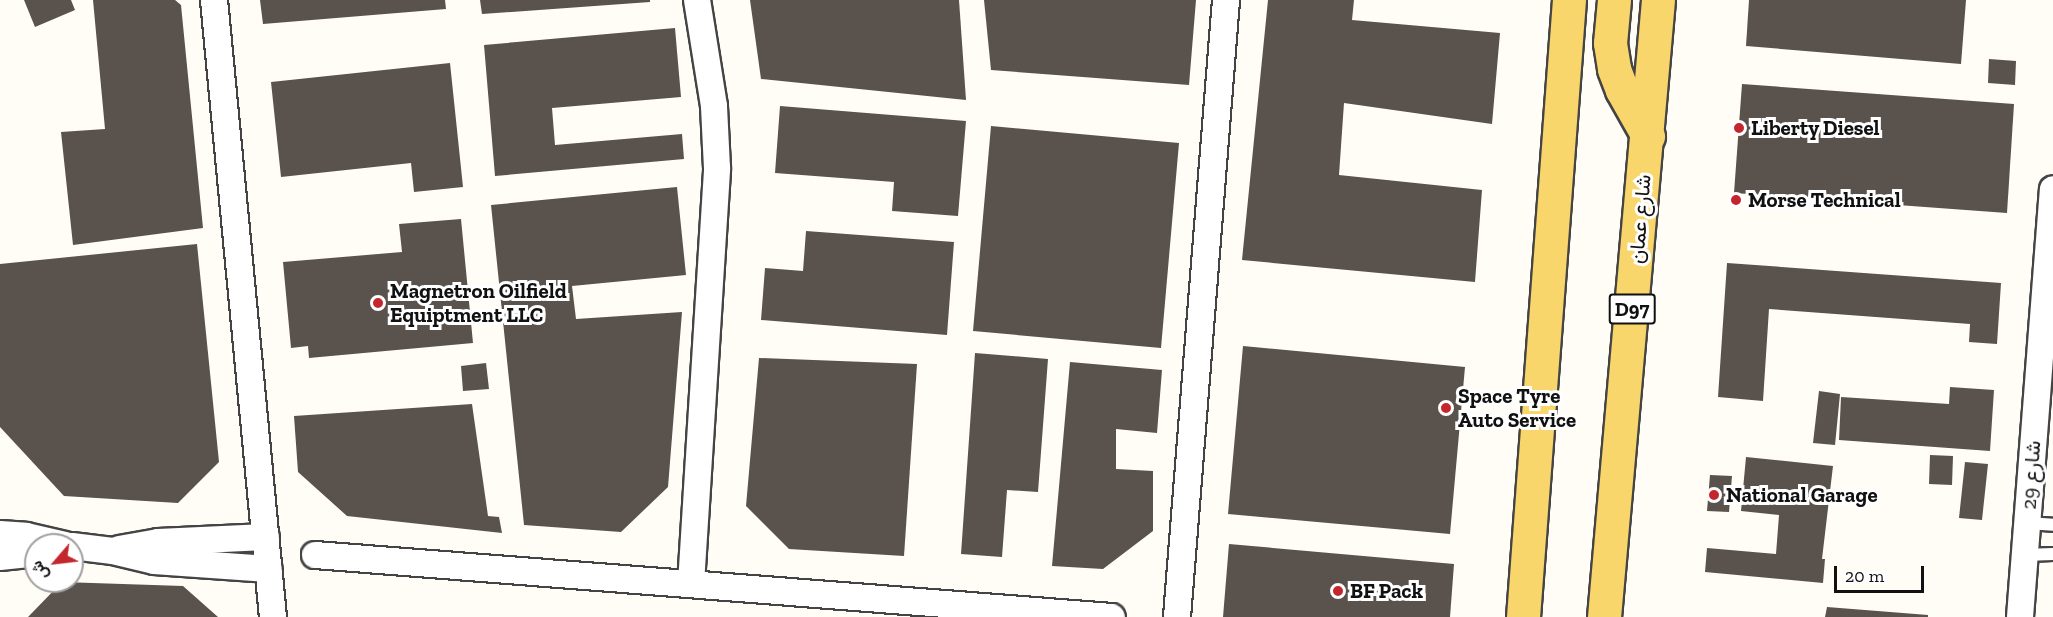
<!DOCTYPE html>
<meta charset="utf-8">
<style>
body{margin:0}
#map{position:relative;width:2053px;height:617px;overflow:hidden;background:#fffdf5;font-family:"Zilla Slab",Vazirmatn,serif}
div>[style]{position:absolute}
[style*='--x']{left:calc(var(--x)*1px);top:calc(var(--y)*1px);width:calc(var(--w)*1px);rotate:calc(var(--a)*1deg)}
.building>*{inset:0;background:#5a524d}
.roads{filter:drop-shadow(2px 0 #444) drop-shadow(-2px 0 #444) drop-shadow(0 2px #444) drop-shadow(0 -2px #444)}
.service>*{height:12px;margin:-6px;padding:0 6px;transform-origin:6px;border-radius:6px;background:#fff}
.minor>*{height:26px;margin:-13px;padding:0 13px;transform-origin:13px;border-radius:13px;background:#fff}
.primary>*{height:33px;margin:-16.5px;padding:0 16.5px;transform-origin:16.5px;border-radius:16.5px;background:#f9d66b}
.dots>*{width:16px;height:16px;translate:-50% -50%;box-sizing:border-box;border:3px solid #fff;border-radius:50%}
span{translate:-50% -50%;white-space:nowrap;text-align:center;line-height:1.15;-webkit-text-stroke:6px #fff;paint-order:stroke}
.shield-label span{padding:2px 4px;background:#fff;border:2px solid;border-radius:4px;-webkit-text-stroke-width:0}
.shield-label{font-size:20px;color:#111;font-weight:700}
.poi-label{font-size:21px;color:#111;font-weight:700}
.left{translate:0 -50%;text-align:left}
.street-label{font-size:21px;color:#111}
.north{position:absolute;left:24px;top:533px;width:60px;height:60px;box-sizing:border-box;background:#fff;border:2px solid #a0a0a0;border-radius:50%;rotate:242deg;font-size:16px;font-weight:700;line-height:24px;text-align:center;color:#111}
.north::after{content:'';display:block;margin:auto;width:21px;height:27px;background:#c4262e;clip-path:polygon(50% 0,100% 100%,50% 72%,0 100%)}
.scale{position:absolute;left:1834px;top:566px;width:90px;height:27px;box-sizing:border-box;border:3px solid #111;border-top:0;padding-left:8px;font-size:18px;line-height:21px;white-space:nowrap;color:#111;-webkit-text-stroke:4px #fff;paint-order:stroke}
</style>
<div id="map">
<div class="building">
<i style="clip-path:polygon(24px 0,71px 0,75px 10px,35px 27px)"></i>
<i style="clip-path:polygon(93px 0,175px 0,181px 5px,203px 228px,73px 245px,61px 132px,105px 129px)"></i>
<i style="clip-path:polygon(260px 0,445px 0,446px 9px,263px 24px)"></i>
<i style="clip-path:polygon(480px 0,650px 0,650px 2px,482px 14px)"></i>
<i style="clip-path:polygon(750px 0,959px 0,966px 100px,761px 79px)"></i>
<i style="clip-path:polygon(984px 0,1196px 0,1189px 85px,991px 70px)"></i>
<i style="clip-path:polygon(1268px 0,1354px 0,1352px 20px,1500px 33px,1492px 124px,1344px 103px,1339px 175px,1482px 190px,1475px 282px,1242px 260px)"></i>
<i style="clip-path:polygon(1749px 0,1966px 0,1961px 64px,1746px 46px)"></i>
<i style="clip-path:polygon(675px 28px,681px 97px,552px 108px,555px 145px,682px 134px,684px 159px,495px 176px,484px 45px)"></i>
<i style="clip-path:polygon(1989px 59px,2016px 61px,2015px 85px,1988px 83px)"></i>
<i style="clip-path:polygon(450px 63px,463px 187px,414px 192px,411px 163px,281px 177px,271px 82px)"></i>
<i style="clip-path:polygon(1742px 84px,2014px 104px,2007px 213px,1734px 193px)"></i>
<i style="clip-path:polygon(780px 106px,966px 121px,958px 216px,892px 211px,894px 182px,775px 173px)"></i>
<i style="clip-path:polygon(991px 126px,1179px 143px,1161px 348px,973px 331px)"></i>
<i style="clip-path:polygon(677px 187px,686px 275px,572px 286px,576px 319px,682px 312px,668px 487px,621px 532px,524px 525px,491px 205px)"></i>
<i style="clip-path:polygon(461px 219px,473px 343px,309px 358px,308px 346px,291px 348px,283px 262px,402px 252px,399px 224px)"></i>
<i style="clip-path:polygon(806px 231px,954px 242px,947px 335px,761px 320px,765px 268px,803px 271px)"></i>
<i style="clip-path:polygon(197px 244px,219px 462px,178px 503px,64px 496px,0 427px,0 264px)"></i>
<i style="clip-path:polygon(1727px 263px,2001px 283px,1997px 344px,1969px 342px,1970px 324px,1769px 309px,1763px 401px,1718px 397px)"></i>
<i style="clip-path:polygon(1243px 346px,1465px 367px,1450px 534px,1228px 514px)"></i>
<i style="clip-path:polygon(975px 353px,1048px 359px,1038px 492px,1007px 490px,1002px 557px,961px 554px)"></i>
<i style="clip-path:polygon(759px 358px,917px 364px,904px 556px,789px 549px,746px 506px)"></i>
<i style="clip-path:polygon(1070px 362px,1162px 370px,1157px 433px,1116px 429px,1116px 469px,1153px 471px,1153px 531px,1103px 569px,1052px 566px)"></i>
<i style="clip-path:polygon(486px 363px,489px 389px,463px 391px,461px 366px)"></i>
<i style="clip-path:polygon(1950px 387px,1994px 390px,1990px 451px,1839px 440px,1841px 397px,1949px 404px)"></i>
<i style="clip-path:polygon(1819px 391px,1840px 394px,1835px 445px,1813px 443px)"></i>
<i style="clip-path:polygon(472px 404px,488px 516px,499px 517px,502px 533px,347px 516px,298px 472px,294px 416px)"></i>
<i style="clip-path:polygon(1930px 455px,1953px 456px,1952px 485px,1929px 484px)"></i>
<i style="clip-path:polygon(1746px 457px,1833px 466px,1822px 559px,1825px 559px,1823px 583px,1705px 572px,1707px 548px,1776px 554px,1779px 515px,1741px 511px)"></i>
<i style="clip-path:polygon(1965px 462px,1988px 464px,1982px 520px,1959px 518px)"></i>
<i style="clip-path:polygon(1710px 475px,1732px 476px,1729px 512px,1707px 511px)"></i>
<i style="clip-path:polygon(1229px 544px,1454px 564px,1450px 617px,1223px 617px)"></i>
<i style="clip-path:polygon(62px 582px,183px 586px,218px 617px,28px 617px)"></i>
<i style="clip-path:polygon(1827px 607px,1928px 615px,1928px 617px,1825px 617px)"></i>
</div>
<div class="roads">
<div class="service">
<i style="--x:2027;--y:523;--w:26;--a:4"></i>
<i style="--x:2024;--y:555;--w:29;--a:-2"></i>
</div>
<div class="minor">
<i style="--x:214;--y:0;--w:620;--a:84.54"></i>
<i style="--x:0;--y:534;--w:26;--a:4"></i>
<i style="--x:26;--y:536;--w:40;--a:13"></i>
<i style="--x:72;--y:546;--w:41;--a:7"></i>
<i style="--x:113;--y:551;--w:42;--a:13.7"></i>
<i style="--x:154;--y:561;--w:115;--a:4"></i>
<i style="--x:119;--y:549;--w:40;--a:-10"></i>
<i style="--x:158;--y:542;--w:108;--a:-2.7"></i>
<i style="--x:315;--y:555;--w:799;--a:4.45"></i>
<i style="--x:0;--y:557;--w:36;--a:-6"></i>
<i style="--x:691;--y:584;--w:417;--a:-86.4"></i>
<i style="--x:717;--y:168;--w:62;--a:-92.8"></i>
<i style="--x:714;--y:106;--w:107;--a:-99.1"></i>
<i style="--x:1177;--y:617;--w:619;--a:-85.46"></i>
<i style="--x:2020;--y:617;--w:429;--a:-85.6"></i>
</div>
<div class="primary">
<i style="--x:1614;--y:0;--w:43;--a:95.3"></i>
<i style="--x:1610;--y:43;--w:26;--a:81"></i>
<i style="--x:1614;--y:69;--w:22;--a:69"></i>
<i style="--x:1622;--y:90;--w:53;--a:60.5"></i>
<i style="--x:1523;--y:617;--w:619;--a:-85.74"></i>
<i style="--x:1604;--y:617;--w:619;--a:-85"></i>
</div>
</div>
<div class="dots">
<i style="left:1739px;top:128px;background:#c4262e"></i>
<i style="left:1736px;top:200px;background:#c4262e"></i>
<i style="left:378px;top:303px;background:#c4262e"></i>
<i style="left:1446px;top:408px;background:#c4262e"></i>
<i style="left:1714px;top:495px;background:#c4262e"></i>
<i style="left:1338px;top:591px;background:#c4262e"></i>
</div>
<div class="shield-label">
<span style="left:1632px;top:309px">D97</span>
</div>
<div class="poi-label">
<span class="left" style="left:1751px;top:128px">Liberty Diesel</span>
<span class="left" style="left:1748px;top:200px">Morse Technical</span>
<span class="left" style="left:390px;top:303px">Magnetron Oilfield<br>Equiptment LLC</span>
<span class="left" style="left:1458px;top:408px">Space Tyre<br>Auto Service</span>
<span class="left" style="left:1726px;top:495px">National Garage</span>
<span class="left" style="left:1350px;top:591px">BF Pack</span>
</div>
<div class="street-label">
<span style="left:1640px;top:219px;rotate:-85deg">شارع عمان</span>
<span style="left:2031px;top:475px;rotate:-86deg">شارع 29</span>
</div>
<div class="north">ش</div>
<div class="scale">20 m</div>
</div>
